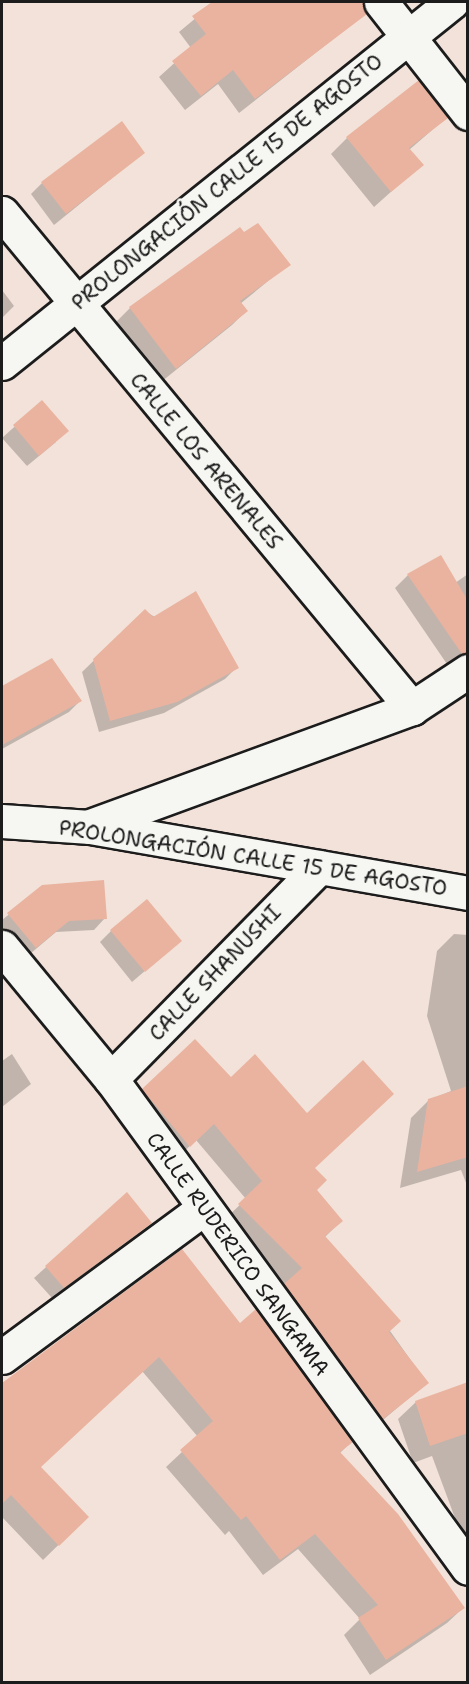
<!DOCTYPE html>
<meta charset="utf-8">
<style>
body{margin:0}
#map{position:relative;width:469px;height:1684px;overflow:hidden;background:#f2e2d9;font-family:"Shantell Sans",sans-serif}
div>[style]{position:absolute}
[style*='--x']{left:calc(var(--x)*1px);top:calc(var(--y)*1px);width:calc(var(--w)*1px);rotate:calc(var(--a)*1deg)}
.shadow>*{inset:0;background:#0003}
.building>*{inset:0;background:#eab39f}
.roads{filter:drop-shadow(2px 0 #1c1c1c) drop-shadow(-2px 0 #1c1c1c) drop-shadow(0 2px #1c1c1c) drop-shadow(0 -2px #1c1c1c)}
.minor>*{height:33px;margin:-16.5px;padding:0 16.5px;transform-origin:16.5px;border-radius:16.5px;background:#f6f6f2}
span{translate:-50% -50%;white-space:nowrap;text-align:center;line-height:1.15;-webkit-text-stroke:5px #f6f6f2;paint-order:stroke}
.street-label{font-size:21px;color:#1c1c1c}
.frame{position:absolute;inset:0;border:3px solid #1c1c1c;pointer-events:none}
</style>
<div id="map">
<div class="shadow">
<i style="clip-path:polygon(215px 2px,300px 2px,304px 7px,312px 2px,357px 2px,365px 14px,239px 113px,218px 84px,185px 110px,159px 77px,191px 48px,179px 32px)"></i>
<i style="clip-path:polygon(446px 118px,409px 150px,421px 165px,374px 207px,331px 154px,347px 138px)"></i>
<i style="clip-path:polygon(143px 153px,54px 225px,31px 194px,42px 183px)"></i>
<i style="clip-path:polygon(244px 234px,289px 264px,240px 304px,246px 311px,232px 325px,161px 382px,116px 322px,130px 308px)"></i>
<i style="clip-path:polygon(2px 290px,14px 306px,2px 318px)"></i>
<i style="clip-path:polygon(42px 402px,56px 442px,27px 466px,2px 438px)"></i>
<i style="clip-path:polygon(468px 574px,468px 672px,449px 667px,395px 588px,408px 575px,455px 583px)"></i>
<i style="clip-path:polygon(145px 611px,237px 667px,225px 679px,164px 713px,99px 732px,82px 672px)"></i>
<i style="clip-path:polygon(51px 660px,80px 701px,69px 712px,2px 749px,2px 688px)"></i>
<i style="clip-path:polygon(43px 887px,105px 918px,94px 930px,56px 932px,24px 959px,2px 945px,2px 920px)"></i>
<i style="clip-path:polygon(111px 931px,180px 941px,132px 982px,100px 942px)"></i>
<i style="clip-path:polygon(454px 934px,468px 935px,468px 1188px,461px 1170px,400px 1188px,411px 1118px,429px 1100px,451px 1091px,427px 1016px,437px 951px)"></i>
<i style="clip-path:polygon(195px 1041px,314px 1168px,315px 1190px,341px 1221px,324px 1238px,427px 1383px,365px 1435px,268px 1303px,285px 1285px,222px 1222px,246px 1199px,196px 1140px,172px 1163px,126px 1108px)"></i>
<i style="clip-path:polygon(12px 1054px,31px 1084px,2px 1107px,2px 1061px)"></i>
<i style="clip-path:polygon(127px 1194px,150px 1223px,52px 1298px,34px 1278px)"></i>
<i style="clip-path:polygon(181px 1251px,239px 1325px,351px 1442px,339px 1454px,463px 1608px,447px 1623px,370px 1675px,344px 1635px,360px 1619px,298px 1549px,263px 1575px,229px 1531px,225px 1535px,166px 1467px,198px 1437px,142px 1371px,39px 1467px,87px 1517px,43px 1560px,2px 1517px,2px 1385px)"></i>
<i style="clip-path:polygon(468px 1384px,468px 1553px,432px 1456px,413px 1463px,398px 1419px,416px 1402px)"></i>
</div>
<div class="building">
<i style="clip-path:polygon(212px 2px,363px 2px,367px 14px,255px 99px,233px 70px,201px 96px,172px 61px,206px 34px,192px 16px)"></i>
<i style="clip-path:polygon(419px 80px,448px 118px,409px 148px,424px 165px,391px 192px,346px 137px)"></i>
<i style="clip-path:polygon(122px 121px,145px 153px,66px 214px,41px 182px)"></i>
<i style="clip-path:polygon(258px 223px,291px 265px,240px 301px,248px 311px,176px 369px,129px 307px,240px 227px,244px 232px)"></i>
<i style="clip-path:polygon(42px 400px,69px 431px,39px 456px,13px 425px)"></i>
<i style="clip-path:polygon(441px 555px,468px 601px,468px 652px,462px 654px,407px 574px)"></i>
<i style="clip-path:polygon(196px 591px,239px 668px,177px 702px,110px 721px,93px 659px,145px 609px,153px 617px)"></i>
<i style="clip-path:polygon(52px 658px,82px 701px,2px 745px,2px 686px)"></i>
<i style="clip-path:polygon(104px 880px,107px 919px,69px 921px,36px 948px,7px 913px,42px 885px)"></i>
<i style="clip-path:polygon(147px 899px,182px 941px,145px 972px,110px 930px)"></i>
<i style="clip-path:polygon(195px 1039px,231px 1077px,255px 1054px,307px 1113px,363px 1060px,394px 1094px,315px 1168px,327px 1180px,317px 1190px,343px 1221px,325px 1236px,401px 1321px,389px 1332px,429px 1383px,383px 1419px,284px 1284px,302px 1268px,238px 1204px,262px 1181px,214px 1124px,190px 1147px,142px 1089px)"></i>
<i style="clip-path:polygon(468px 1086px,468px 1157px,417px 1172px,428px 1099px)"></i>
<i style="clip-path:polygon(127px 1192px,152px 1223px,64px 1288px,45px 1266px)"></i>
<i style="clip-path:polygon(182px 1249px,240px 1323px,256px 1309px,353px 1442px,340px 1452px,398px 1514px,465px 1608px,386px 1660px,358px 1618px,378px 1605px,315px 1534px,280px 1560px,246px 1516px,241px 1520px,180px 1450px,213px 1421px,159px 1357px,41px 1467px,89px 1517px,59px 1546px,11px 1495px,2px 1504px,2px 1383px)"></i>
<i style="clip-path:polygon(468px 1382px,468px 1433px,430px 1446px,415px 1401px)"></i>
</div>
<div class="roads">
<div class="minor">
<i style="--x:381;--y:2;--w:141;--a:51.9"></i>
<i style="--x:2;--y:213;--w:643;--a:50.37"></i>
<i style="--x:2;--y:363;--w:577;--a:-38.74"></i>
<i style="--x:2;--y:821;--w:88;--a:3.9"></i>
<i style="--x:90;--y:827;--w:384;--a:9.9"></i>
<i style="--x:90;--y:826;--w:343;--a:-20.1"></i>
<i style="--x:412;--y:708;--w:67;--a:-33.5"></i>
<i style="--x:2;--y:947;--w:171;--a:50.5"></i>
<i style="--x:111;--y:1079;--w:605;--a:53.87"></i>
<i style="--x:111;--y:1079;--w:297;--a:-45.5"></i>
<i style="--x:2;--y:1357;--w:251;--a:-36.4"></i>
</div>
</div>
<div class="street-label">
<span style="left:227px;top:182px;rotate:-39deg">PROLONGACIÓN CALLE 15 DE AGOSTO</span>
<span style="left:206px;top:461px;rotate:50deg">CALLE LOS ARENALES</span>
<span style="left:253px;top:858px;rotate:9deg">PROLONGACIÓN CALLE 15 DE AGOSTO</span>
<span style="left:215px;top:973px;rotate:-46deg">CALLE SHANUSHI</span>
<span style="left:238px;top:1254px;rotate:54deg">CALLE RUDERICO SANGAMA</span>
</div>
<div class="frame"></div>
</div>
